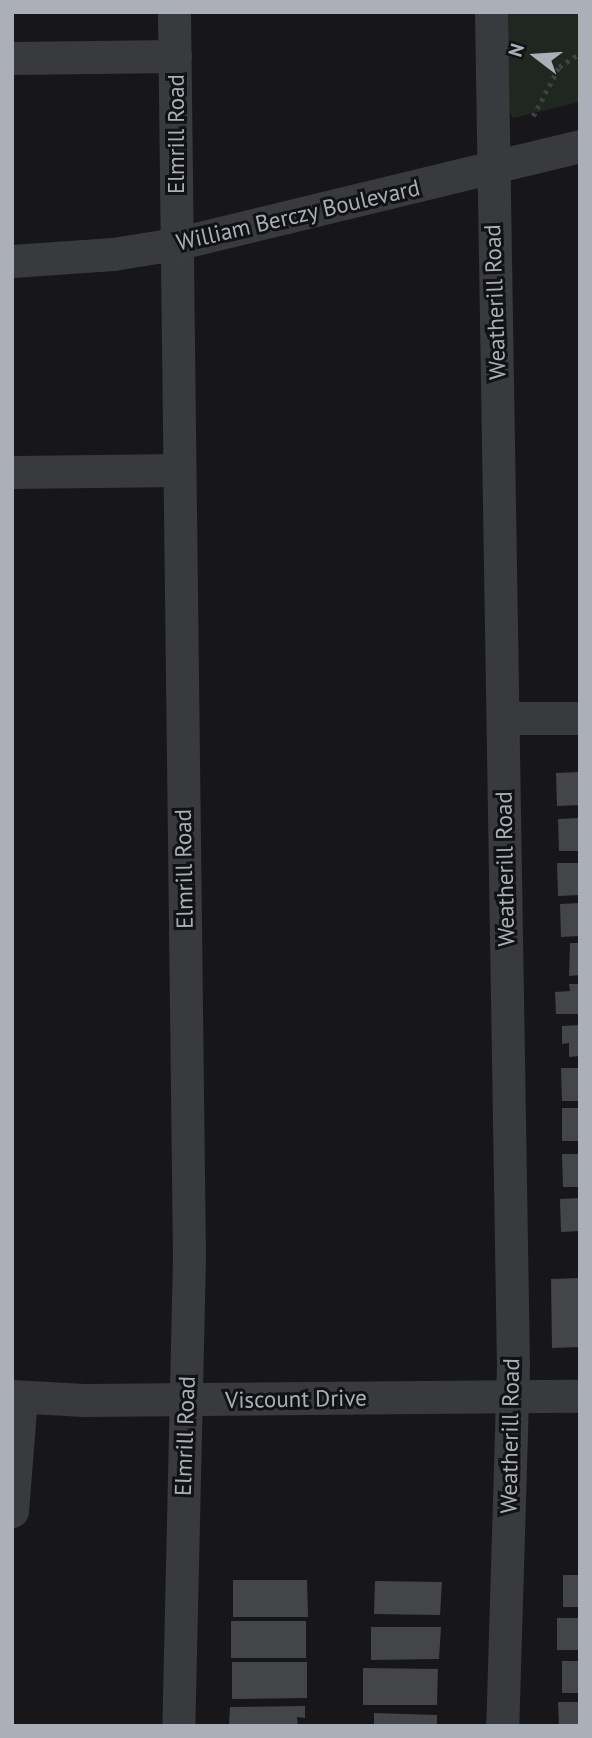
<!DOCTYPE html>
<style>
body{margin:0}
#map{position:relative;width:592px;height:1738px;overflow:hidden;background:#171719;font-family:"PT Sans",sans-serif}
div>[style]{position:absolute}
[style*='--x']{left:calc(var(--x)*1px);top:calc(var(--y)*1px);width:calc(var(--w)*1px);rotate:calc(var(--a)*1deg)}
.green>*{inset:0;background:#1f2720}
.building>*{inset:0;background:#444549}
.path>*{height:4.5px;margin-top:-2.25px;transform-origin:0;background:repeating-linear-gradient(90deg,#3f4145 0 3.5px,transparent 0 8.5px)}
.minor>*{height:33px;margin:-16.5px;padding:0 16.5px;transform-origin:16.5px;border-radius:16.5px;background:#383a3e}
span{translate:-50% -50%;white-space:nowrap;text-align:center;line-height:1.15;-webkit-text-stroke:6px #121214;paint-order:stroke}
.street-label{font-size:23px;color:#aaafb8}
.frame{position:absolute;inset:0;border:14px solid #aaafb8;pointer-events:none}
.north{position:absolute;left:501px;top:21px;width:70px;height:70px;-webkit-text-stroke:5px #121214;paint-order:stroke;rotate:287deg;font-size:19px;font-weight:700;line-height:28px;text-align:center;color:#aaafb8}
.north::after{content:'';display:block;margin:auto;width:24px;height:32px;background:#aaafb8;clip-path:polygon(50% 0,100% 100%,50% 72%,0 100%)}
</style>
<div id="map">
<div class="green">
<i style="clip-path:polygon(506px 12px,580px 12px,580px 102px,513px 118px,509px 112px)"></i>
</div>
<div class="building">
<i style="clip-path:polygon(580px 772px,580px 805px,557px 806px,556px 773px)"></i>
<i style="clip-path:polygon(580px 818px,580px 851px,559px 851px,558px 819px)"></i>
<i style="clip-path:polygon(557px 863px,580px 863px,580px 895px,558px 896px)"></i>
<i style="clip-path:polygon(580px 903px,580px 936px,561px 937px,560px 904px)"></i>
<i style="clip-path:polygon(570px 943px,580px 943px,580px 975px,569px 976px)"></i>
<i style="clip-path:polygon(569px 984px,580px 984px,580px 1014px,556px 1014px,555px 992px,570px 991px)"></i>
<i style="clip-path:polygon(580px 1025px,580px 1056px,569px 1057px,569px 1043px,562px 1044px,562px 1026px)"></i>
<i style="clip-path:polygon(561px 1068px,580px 1068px,580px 1101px,562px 1101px)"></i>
<i style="clip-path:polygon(562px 1108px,580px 1108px,580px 1141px,562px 1141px)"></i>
<i style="clip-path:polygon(562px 1154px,580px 1154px,580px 1187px,563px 1187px)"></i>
<i style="clip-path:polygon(580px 1198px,580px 1231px,561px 1232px,560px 1199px)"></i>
<i style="clip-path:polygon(580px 1278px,580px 1347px,552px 1348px,551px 1279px)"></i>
<i style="clip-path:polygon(563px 1575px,580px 1575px,580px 1607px,563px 1607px)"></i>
<i style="clip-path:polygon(233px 1580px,307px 1580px,308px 1617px,233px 1617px)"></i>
<i style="clip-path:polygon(375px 1581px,442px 1582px,440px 1615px,374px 1614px)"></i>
<i style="clip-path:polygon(557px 1618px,580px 1618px,580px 1650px,557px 1650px)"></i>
<i style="clip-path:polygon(231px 1621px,306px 1621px,306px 1658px,231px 1658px)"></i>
<i style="clip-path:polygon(371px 1627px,441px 1627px,439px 1659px,371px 1660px)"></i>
<i style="clip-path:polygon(562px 1661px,580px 1661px,580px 1693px,562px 1693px)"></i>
<i style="clip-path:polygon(232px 1662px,307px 1662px,307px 1698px,232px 1699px)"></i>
<i style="clip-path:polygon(363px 1668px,438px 1669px,437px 1705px,363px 1705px)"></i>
<i style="clip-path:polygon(558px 1702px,580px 1702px,580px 1726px,559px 1726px)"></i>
<i style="clip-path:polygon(305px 1706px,305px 1718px,297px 1717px,298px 1726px,229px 1724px,230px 1707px)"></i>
<i style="clip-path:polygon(374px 1713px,437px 1715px,437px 1726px,374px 1726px)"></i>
</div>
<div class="path">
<i style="--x:533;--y:116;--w:55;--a:-62"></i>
<i style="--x:559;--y:67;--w:25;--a:-34"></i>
</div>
<div class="minor">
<i style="--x:174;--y:12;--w:1245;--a:89.31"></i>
<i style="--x:189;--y:1257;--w:469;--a:91.3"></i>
<i style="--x:491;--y:12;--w:1353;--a:89.07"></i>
<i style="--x:513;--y:1365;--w:361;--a:91.7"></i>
<i style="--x:12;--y:58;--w:163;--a:-0.7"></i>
<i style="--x:12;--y:261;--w:101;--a:-4"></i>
<i style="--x:113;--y:254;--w:63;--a:-9.2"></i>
<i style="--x:175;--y:244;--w:417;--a:-13.6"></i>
<i style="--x:12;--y:472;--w:167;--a:-0.7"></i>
<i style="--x:504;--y:718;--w:76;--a:0"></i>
<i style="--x:12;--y:1396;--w:72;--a:3.2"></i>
<i style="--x:84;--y:1400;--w:496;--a:-0.5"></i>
<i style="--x:12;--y:1511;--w:114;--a:-85.5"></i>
</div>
<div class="street-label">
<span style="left:176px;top:134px;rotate:-90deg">Elmrill Road</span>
<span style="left:298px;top:215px;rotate:-13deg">William Berczy Boulevard</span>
<span style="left:495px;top:302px;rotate:-92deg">Weatherill Road</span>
<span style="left:184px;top:869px;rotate:-91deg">Elmrill Road</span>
<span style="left:505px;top:869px;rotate:-91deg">Weatherill Road</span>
<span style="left:296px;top:1399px;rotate:-1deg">Viscount Drive</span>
<span style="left:185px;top:1436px;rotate:-88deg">Elmrill Road</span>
<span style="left:510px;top:1436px;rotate:-89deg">Weatherill Road</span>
</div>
<div class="frame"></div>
<div class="north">N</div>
</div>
